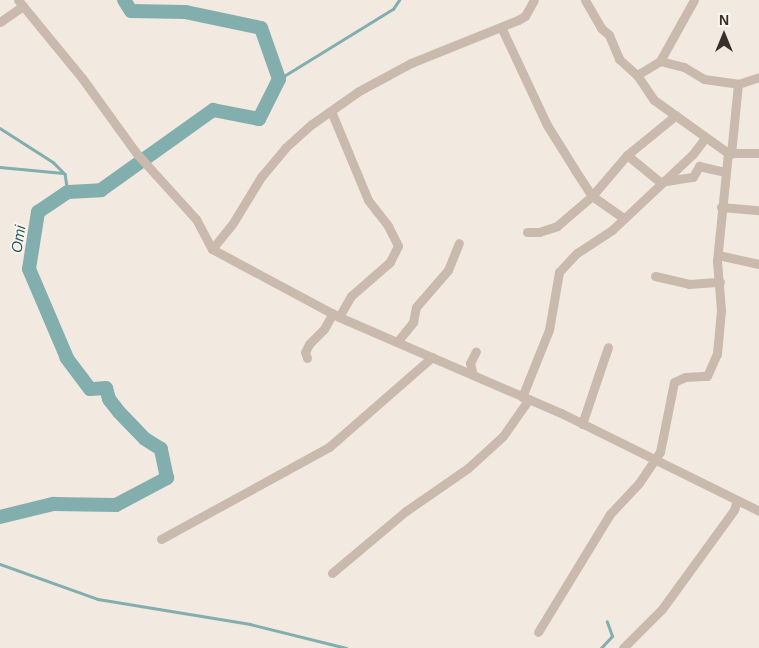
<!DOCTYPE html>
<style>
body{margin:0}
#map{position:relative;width:759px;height:648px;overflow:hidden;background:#f2eae1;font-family:Helvetica,sans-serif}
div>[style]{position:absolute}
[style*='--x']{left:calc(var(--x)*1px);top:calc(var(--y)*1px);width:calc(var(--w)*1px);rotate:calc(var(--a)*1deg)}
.stream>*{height:2.5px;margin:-1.25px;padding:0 1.25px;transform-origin:1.25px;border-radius:1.25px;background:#82aeae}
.river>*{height:14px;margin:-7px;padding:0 7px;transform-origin:7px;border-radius:7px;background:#82aeae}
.minor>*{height:9px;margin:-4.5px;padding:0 4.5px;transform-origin:4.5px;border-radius:4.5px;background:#cabaad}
span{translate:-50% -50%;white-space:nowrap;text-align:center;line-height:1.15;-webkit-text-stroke:4px #faf4ee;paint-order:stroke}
.water-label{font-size:15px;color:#235759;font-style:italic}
.north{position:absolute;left:699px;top:10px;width:50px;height:50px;-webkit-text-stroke:4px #faf4ee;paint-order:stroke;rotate:0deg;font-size:14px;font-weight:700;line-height:20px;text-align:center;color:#392f2c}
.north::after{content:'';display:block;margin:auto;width:18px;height:22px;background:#392f2c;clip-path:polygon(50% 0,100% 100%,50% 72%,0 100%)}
</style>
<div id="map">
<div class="stream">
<i style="--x:279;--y:79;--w:134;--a:-31.6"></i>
<i style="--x:393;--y:9;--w:11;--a:-56"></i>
<i style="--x:0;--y:128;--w:63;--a:32.7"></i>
<i style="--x:53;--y:162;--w:17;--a:45"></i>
<i style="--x:65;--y:174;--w:18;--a:81"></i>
<i style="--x:0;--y:167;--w:63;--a:5.4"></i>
<i style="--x:0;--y:564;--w:104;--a:19.7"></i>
<i style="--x:98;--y:599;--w:154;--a:9.3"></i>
<i style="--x:250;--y:624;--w:99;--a:14"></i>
<i style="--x:601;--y:648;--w:16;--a:-47"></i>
<i style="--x:612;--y:636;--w:15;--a:-110"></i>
</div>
<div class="river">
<i style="--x:0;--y:517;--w:55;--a:-13.8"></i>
<i style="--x:53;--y:504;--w:63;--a:0.9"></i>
<i style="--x:116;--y:505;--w:58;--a:-27.9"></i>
<i style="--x:167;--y:478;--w:30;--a:-102"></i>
<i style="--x:161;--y:449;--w:19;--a:-148"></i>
<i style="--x:145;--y:439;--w:37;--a:-134"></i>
<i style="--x:119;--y:412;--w:16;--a:-128"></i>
<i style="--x:109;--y:399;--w:11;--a:-105"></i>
<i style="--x:106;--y:388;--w:16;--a:176"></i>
<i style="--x:90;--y:389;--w:39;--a:-127"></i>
<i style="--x:67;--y:358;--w:97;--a:-113.1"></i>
<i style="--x:29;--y:269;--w:58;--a:-81"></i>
<i style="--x:38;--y:212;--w:36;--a:-34"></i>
<i style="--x:68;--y:192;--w:33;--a:-3"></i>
<i style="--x:101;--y:190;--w:138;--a:-35.5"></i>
<i style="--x:213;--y:110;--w:47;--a:11.1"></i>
<i style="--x:259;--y:119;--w:45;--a:-63.4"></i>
<i style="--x:279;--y:79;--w:54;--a:-109.4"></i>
<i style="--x:261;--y:28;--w:78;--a:-168.1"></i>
<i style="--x:185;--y:12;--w:54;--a:-178.9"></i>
<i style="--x:131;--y:11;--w:13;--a:-122"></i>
</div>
<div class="minor">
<i style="--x:18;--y:0;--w:101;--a:50.6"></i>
<i style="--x:82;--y:78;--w:94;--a:54.1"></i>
<i style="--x:137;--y:154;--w:88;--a:47.8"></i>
<i style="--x:196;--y:219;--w:34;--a:62"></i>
<i style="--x:212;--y:249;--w:144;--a:28.2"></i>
<i style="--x:339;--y:317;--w:242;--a:23.4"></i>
<i style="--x:561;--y:413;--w:221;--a:26.3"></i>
<i style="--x:585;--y:0;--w:32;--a:60"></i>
<i style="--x:601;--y:28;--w:11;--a:41"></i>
<i style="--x:609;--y:35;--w:26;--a:67"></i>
<i style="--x:619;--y:59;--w:24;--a:42"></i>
<i style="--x:637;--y:75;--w:30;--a:56"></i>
<i style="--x:654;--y:100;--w:91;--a:35.6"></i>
<i style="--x:728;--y:153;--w:31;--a:0"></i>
<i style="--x:0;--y:22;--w:28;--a:-35"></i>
<i style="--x:502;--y:29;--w:106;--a:64.9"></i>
<i style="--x:547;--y:125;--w:53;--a:58.1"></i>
<i style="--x:575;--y:170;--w:31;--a:57"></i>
<i style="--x:592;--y:196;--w:38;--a:35"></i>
<i style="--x:660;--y:61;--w:70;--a:-60.9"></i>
<i style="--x:637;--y:75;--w:27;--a:-31"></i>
<i style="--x:660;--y:61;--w:25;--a:14"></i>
<i style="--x:684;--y:67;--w:23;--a:31"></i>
<i style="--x:704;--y:79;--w:34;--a:8"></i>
<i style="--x:738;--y:84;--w:22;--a:-18"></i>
<i style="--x:331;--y:111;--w:96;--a:67.4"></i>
<i style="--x:368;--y:200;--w:33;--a:52"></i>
<i style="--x:388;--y:226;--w:22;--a:63"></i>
<i style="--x:398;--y:246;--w:18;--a:117"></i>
<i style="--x:390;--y:262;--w:52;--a:138.9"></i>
<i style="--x:351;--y:296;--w:24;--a:120"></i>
<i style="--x:731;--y:154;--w:70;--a:-84.3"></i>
<i style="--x:627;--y:155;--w:43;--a:39.3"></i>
<i style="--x:660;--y:182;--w:33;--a:-9"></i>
<i style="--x:693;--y:177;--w:13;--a:-61"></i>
<i style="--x:699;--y:166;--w:26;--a:13"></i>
<i style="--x:721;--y:207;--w:38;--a:5"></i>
<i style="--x:527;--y:232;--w:12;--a:0"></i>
<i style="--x:539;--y:232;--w:19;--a:-18"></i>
<i style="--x:557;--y:226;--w:46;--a:-40.6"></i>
<i style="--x:592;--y:196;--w:54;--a:-49.5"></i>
<i style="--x:627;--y:155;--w:63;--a:-39.2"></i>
<i style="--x:212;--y:249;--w:33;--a:-51"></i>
<i style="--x:233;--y:223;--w:54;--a:-58.7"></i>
<i style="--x:261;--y:177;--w:38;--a:-50"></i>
<i style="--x:285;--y:148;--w:36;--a:-42"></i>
<i style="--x:312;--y:124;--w:57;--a:-35.1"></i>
<i style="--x:359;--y:91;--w:59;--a:-28.3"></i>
<i style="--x:411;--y:63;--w:115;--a:-21.9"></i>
<i style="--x:518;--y:20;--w:8;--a:-30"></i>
<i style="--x:525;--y:16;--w:18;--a:-61"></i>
<i style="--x:718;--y:255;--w:42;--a:12.4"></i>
<i style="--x:655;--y:276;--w:35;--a:13"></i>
<i style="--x:689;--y:284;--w:31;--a:-4"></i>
<i style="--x:397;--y:342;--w:26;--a:-51"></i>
<i style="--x:413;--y:322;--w:15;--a:-79"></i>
<i style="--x:416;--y:307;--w:49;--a:-49.1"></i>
<i style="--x:448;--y:270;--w:29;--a:-68"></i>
<i style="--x:307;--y:358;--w:6;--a:-108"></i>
<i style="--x:305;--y:352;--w:9;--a:-63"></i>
<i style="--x:309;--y:344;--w:21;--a:-45"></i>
<i style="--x:324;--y:329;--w:18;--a:-61"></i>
<i style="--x:473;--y:375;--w:12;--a:-104"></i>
<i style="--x:470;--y:363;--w:13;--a:-63"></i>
<i style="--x:522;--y:397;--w:72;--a:-68.1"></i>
<i style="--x:549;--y:330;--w:59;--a:-80.2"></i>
<i style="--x:559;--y:272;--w:26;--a:-47"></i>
<i style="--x:577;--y:253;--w:42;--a:-33.3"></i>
<i style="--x:612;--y:230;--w:111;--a:-43.2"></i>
<i style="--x:693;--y:154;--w:20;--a:-53"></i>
<i style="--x:582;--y:424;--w:81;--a:-71.3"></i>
<i style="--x:161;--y:539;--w:192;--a:-28.7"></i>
<i style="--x:329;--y:447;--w:137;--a:-41.1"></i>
<i style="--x:332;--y:573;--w:97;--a:-40"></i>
<i style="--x:406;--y:511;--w:75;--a:-34.7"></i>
<i style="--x:468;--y:468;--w:47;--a:-42.4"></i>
<i style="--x:503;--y:436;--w:45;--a:-54.9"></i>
<i style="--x:538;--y:632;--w:138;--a:-58.6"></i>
<i style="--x:610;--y:514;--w:42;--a:-46.9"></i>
<i style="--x:639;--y:483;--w:37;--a:-56"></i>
<i style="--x:660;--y:452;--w:71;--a:-78.7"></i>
<i style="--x:674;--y:382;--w:12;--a:-24"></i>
<i style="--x:685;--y:377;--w:22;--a:-3"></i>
<i style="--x:707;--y:376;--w:24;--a:-66"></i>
<i style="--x:717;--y:354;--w:44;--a:-84.8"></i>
<i style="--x:721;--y:310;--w:49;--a:-94.7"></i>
<i style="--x:717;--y:261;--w:109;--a:-84.2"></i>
<i style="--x:623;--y:648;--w:55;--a:-45"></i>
<i style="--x:662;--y:609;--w:122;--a:-54"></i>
<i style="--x:734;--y:510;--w:10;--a:-73"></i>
</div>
<div class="water-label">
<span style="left:18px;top:239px;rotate:-81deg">Omi</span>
</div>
<div class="north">N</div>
</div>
